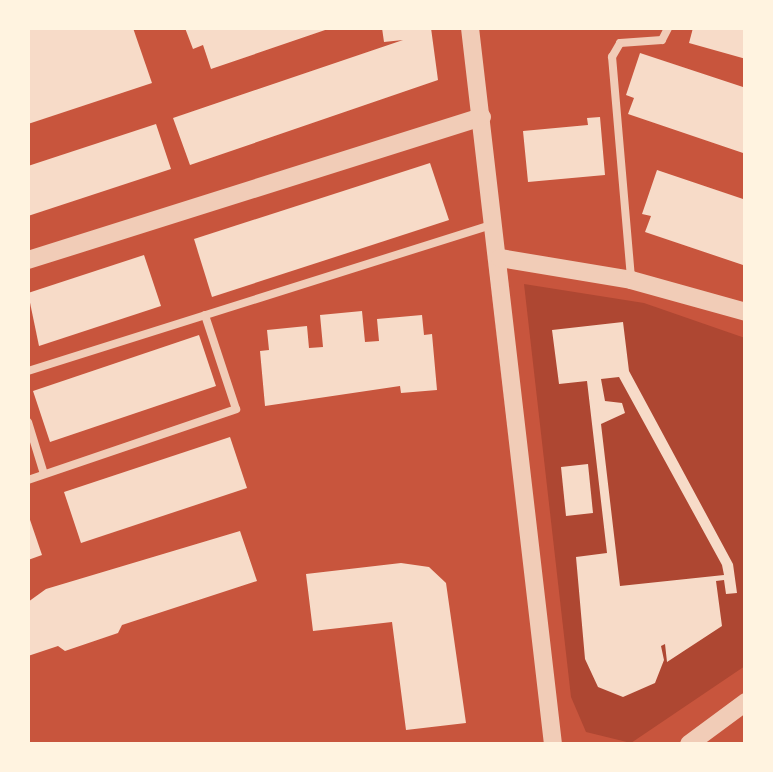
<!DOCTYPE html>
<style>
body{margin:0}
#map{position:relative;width:773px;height:772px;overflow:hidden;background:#c8553d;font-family:Raleway,sans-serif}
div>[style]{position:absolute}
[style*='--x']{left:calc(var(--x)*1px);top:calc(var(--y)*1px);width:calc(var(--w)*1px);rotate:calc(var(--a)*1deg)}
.green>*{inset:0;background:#ae4732}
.building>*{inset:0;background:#f7dbc8}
.service>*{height:8px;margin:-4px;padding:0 4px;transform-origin:4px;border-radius:4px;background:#f1ccb7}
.tertiary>*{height:18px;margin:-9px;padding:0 9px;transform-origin:9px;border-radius:9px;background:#f1ccb7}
span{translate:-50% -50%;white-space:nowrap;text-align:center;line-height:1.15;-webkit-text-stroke:8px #fff3e0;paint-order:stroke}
.frame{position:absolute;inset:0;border:30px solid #fff3e0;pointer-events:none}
</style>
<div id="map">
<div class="green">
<i style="clip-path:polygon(524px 284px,644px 303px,745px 338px,745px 666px,631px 743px,586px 732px,571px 697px)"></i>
</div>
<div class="building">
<i style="clip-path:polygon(28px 28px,133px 28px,152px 83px,28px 124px)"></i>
<i style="clip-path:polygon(185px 28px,331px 28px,211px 69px,203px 45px,193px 49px)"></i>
<i style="clip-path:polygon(382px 28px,431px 28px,438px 80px,190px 165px,173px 118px,403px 40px,384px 42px)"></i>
<i style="clip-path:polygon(693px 28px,746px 28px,746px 59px,689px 43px)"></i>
<i style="clip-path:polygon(640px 53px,746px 88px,746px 154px,628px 114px,634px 98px,626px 95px)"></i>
<i style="clip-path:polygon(600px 117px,605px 175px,528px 182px,523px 131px,588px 125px,587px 118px)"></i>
<i style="clip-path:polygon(156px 124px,171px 169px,28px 216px,28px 166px)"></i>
<i style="clip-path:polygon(430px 163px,449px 220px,212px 297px,194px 239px)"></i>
<i style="clip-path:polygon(657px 170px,746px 200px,746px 266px,645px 232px,651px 216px,642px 214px)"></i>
<i style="clip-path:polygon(144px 255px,161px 306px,39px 346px,28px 293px)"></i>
<i style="clip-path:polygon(362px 311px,365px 342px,379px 341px,377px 319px,422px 315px,424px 335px,432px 334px,437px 390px,401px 393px,400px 386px,265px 406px,260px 351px,269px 350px,267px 330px,307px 326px,309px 348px,323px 347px,320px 315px)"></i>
<i style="clip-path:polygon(evenodd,623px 322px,629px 371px,733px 564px,737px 593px,726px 594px,724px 580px,716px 581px,722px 626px,667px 662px,665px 644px,661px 646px,664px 660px,655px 683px,623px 697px,598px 687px,585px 659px,576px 557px,607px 553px,587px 381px,559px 384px,552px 330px,623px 322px,619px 377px,722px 565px,724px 575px,620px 586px,601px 424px,625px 413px,622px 403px,605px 401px,601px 379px,619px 377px)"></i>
<i style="clip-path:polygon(199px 335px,216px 386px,50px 442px,33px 391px)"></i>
<i style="clip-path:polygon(230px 437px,247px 488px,81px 543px,64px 492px)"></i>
<i style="clip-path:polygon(588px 464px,593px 513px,566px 516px,561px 467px)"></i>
<i style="clip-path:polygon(28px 514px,42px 555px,28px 560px)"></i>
<i style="clip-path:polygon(240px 531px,257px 581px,122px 625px,118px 633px,65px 651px,58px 646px,28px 656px,28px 602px,46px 589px)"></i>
<i style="clip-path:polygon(401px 563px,429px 567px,446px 583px,466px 723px,406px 730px,392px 622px,313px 631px,306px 574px)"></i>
</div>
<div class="service">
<i style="--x:631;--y:278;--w:222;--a:-94.9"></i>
<i style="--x:612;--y:57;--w:16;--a:-60"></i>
<i style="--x:620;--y:43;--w:42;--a:-4.1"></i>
<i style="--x:662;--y:40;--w:13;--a:-63"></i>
<i style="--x:28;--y:371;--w:486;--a:-17.5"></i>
<i style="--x:28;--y:422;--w:54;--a:72.9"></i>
<i style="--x:28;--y:480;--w:220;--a:-18.8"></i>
<i style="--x:236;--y:409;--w:99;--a:-108.3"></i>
</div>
<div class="tertiary">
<i style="--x:470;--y:28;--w:721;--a:83.39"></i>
<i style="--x:500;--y:258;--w:133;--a:9.5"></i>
<i style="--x:631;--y:280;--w:119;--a:15.5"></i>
<i style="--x:28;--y:260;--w:476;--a:-17.5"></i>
<i style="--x:689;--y:744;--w:71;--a:-36.4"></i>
</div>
<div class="frame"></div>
</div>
